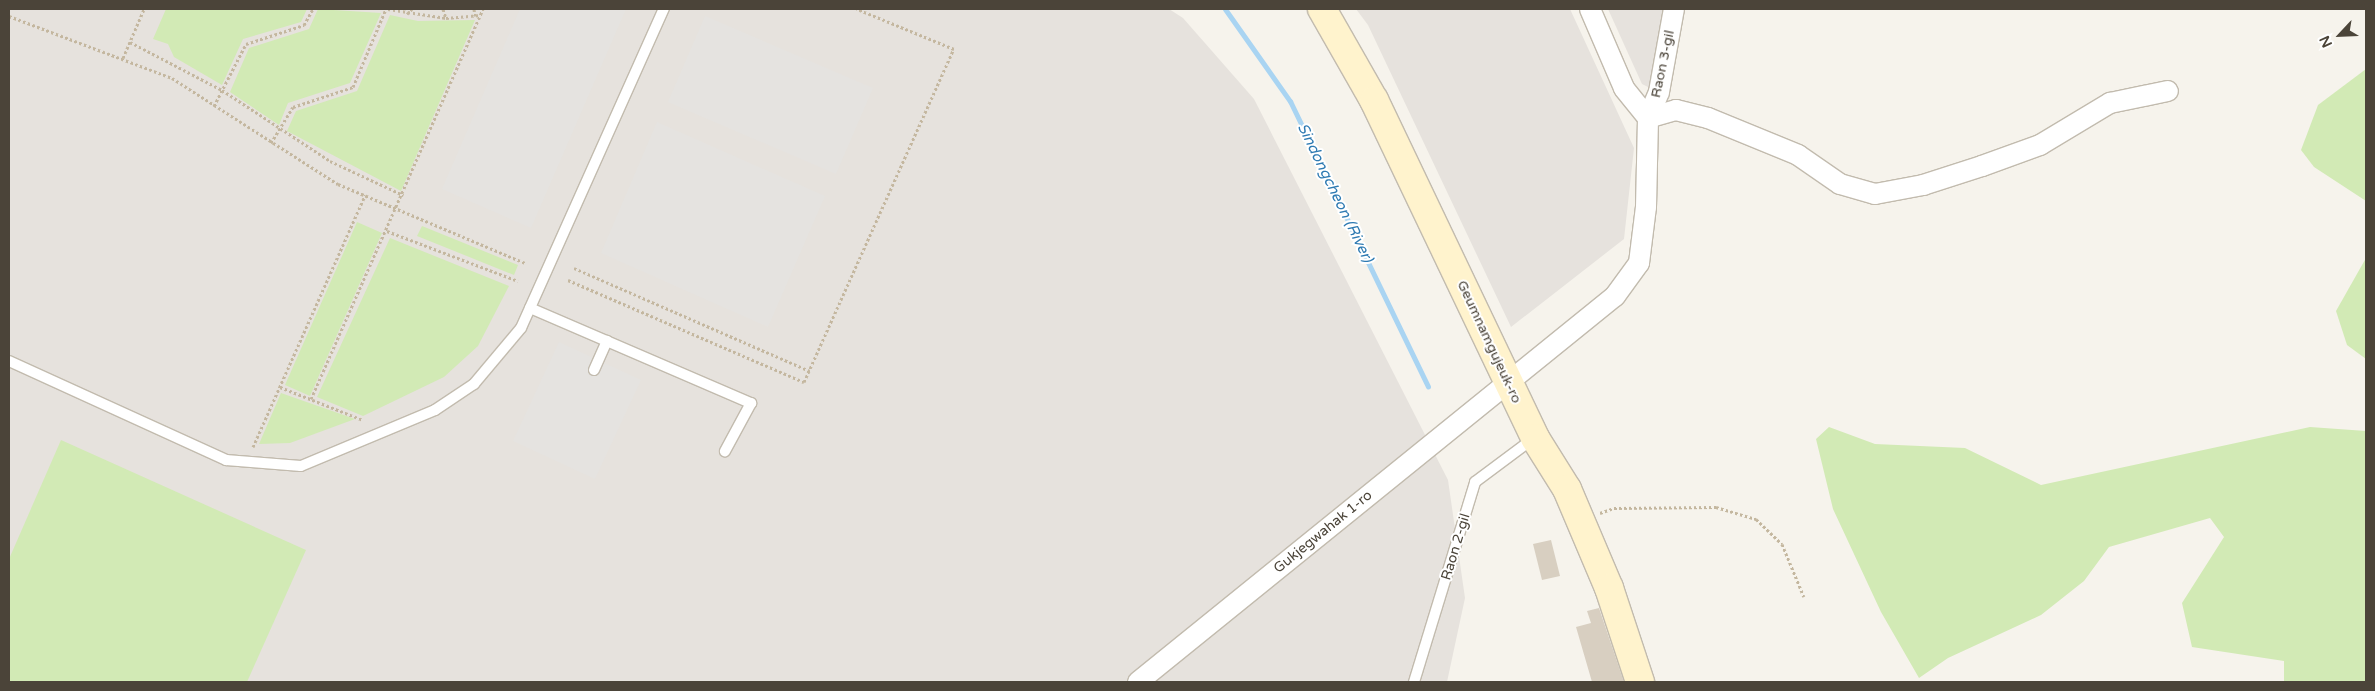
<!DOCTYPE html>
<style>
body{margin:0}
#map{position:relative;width:2375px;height:691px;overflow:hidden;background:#f6f3ec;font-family:"Varela Round",sans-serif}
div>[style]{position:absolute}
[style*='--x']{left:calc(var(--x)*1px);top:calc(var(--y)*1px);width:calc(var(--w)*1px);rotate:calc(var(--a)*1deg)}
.industrial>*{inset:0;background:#e6e2dd}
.green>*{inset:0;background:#d2eab5}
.parking>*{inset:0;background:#e5e3e0}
.stream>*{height:5px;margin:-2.5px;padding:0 2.5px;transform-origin:2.5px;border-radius:2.5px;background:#a9d4f2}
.building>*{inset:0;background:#d8cfc1}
.path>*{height:3px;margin-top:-1.5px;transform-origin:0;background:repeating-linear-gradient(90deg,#c4b79f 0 2.5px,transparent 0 5px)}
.roads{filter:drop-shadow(1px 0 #c2bbae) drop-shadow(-1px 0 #c2bbae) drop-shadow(0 1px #c2bbae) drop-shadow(0 -1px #c2bbae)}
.service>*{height:10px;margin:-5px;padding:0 5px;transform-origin:5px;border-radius:5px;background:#fff}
.minor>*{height:20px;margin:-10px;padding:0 10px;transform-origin:10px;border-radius:10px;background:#fff}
.secondary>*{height:28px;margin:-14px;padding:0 14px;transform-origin:14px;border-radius:14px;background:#fff3cd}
span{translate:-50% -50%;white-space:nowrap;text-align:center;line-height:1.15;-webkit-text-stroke:4px #fff;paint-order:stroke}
.street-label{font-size:14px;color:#4b4439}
.water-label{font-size:15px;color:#2e7ab2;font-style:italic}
.frame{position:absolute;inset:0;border:10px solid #4b4439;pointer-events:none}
.north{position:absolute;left:2315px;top:10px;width:50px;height:50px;-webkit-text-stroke:4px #fff;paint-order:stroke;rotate:245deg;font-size:14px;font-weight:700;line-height:20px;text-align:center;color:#4b4439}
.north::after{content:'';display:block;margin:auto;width:18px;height:22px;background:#4b4439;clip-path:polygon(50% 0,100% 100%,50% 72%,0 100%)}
</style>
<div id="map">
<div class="industrial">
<i style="clip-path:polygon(9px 9px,1169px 9px,1183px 18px,1254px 99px,1448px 480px,1465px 598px,1447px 682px,9px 682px)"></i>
<i style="clip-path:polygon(1356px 9px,1570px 9px,1634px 148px,1624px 239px,1511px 327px,1368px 25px)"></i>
<i style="clip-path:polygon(1608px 9px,1670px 9px,1650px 88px,1642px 84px)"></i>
</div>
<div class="green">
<i style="clip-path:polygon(166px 9px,307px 9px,301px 22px,243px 39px,222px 85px,174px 57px,168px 44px,153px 39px)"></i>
<i style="clip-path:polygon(318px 9px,381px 13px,350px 83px,288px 103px,279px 125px,230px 92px,249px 48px,309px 29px)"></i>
<i style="clip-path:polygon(390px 15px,418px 21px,475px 20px,401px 191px,287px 131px,296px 111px,357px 91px)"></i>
<i style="clip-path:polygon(2366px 69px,2366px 201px,2314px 167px,2301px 150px,2318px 105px)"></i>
<i style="clip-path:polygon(357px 222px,382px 233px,310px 396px,285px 385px)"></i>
<i style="clip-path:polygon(422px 226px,518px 265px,514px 275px,417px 236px)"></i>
<i style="clip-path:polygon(390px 238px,509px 286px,478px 346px,444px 377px,363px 416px,317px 397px)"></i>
<i style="clip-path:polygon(2366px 258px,2366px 359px,2347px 345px,2336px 311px)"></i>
<i style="clip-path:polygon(281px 393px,355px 419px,290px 443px,259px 444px)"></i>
<i style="clip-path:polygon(1829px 427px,1875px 444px,1965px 448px,2041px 485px,2310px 427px,2366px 431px,2366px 682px,2284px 682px,2284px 661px,2192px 647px,2182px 603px,2224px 537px,2210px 518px,2109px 547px,2084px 581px,2041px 615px,1948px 658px,1919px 678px,1881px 612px,1833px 509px,1816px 439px)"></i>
<i style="clip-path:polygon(61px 440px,306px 550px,247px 682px,9px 682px,9px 559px)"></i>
</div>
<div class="parking">
<i style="clip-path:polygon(520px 9px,626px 9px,531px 228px,442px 189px)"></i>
<i style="clip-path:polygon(705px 16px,873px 88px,836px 174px,668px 102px)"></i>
<i style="clip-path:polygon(657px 122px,825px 196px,768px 327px,601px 253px)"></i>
<i style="clip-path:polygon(559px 342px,641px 380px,595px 479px,513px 441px)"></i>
</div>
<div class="stream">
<i style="--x:1225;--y:9;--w:113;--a:54.8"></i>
<i style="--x:1290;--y:101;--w:317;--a:64.2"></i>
</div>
<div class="building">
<i style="clip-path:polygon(1551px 540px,1560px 576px,1542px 580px,1533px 544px)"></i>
<i style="clip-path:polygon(1599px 608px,1624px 682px,1592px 682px,1576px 627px,1591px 623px,1587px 611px)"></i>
</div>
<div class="path">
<i style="--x:388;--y:9;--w:59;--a:8.8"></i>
<i style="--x:446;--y:18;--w:35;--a:-5"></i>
<i style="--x:443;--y:9;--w:9;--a:72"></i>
<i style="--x:474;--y:9;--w:7;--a:82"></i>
<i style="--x:407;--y:14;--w:7;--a:-45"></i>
<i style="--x:9;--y:16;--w:174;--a:20.8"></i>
<i style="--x:172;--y:78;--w:197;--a:32.6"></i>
<i style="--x:338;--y:184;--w:203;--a:22.9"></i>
<i style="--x:130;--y:42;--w:104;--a:27.6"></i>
<i style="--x:222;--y:90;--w:129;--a:33.3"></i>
<i style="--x:330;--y:161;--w:81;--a:25"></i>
<i style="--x:123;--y:58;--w:53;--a:-66.8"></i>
<i style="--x:214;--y:106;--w:70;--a:-62.7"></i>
<i style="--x:246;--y:44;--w:61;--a:-18.1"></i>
<i style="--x:304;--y:25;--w:18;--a:-61"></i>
<i style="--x:271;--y:143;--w:42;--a:-58.6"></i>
<i style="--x:293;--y:107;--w:63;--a:-18.4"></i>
<i style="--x:353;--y:87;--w:85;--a:-67.1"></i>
<i style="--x:387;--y:231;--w:140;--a:20.9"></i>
<i style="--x:574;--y:268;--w:257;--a:23.6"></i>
<i style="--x:568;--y:280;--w:257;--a:23.4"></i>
<i style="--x:804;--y:382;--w:365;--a:-65.8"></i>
<i style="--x:954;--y:49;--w:105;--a:-157.6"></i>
<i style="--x:280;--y:387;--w:89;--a:21.7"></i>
<i style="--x:311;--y:399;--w:426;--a:-66.2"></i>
<i style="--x:253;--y:447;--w:276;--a:-66"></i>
<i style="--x:1600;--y:513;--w:15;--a:-20"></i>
<i style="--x:1614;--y:508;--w:102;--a:-0.6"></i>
<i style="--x:1716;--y:507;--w:42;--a:16.7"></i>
<i style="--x:1756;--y:519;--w:36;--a:44"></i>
<i style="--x:1782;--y:544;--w:57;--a:67.5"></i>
</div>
<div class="roads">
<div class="service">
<i style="--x:530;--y:308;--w:241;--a:23.3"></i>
<i style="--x:751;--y:403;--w:55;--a:118.4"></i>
<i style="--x:9;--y:361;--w:239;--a:24.5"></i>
<i style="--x:226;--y:460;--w:75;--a:4.6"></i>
<i style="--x:301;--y:466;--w:145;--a:-22.7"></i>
<i style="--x:435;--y:410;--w:47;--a:-33.7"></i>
<i style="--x:474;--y:384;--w:73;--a:-50"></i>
<i style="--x:521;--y:328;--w:350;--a:-65.9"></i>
<i style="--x:594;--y:370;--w:32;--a:-66"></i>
<i style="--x:1414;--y:682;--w:209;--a:-73"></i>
<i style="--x:1475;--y:482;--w:74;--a:-36.7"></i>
</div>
<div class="minor">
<i style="--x:1648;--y:118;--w:29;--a:-16"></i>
<i style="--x:1676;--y:110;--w:33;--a:14"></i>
<i style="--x:1708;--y:118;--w:97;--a:22.3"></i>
<i style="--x:1798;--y:155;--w:51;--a:34.6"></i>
<i style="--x:1840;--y:184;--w:36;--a:16"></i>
<i style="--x:1875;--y:194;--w:49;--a:-10.6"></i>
<i style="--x:1923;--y:185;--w:62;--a:-17.9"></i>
<i style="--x:1982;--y:166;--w:62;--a:-19.9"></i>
<i style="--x:2040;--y:145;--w:82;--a:-31"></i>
<i style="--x:2110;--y:103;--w:59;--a:-11.7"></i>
<i style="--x:1648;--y:118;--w:28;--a:-67"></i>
<i style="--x:1659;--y:92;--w:84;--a:-79.8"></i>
<i style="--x:1138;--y:682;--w:614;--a:-38.98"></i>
<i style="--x:1615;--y:296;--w:41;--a:-54"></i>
<i style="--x:1639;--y:263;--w:56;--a:-82.9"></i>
<i style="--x:1646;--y:207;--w:89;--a:-88.7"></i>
<i style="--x:1648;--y:118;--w:38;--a:-129"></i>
<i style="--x:1624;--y:88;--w:86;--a:-113.3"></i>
</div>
<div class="secondary">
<i style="--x:1322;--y:9;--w:105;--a:60.3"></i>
<i style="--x:1374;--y:100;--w:374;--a:64.5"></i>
<i style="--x:1535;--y:438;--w:60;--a:57.9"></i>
<i style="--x:1567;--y:489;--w:108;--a:67"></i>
<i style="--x:1609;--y:588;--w:99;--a:71.7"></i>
</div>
</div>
<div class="street-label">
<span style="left:1663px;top:64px;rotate:-78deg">Raon 3-gil</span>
<span style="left:1489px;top:342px;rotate:65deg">Geumnamgujeuk-ro</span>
<span style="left:1323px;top:532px;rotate:-39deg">Gukjegwahak 1-ro</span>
<span style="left:1456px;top:547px;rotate:-73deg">Raon 2-gil</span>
</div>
<div class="water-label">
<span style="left:1335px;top:193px;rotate:64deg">Sindongcheon (River)</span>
</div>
<div class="frame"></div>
<div class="north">N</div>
</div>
